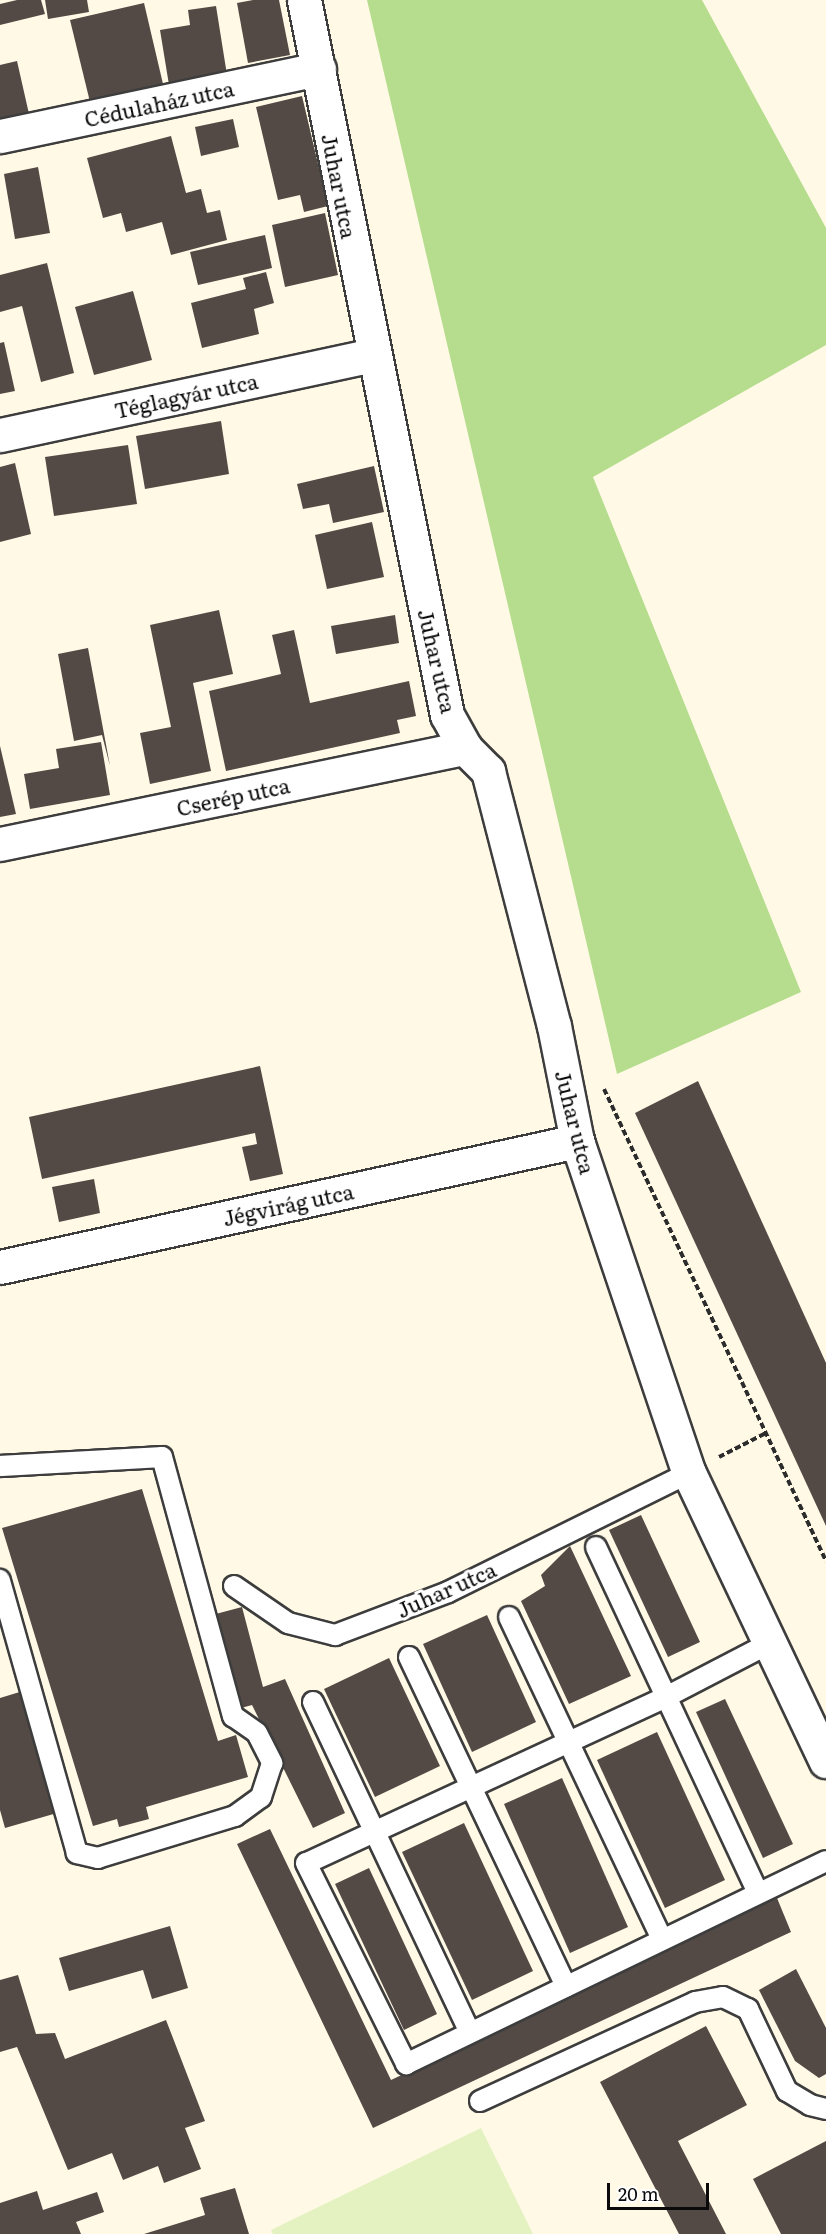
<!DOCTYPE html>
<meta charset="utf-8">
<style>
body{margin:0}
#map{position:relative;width:826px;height:2234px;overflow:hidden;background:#fff9e6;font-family:Literata,serif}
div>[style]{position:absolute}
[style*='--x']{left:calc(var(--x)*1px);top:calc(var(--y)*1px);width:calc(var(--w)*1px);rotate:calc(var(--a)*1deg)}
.forest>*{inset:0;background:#b5dd8d}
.pitch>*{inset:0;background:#e4f2c1}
.building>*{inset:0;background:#534a45}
.path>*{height:4px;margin-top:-2px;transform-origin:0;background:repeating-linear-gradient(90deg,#2c2c2c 0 6px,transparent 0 9px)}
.roads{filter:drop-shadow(2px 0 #3d3d3d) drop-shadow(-2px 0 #3d3d3d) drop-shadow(0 2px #3d3d3d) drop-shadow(0 -2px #3d3d3d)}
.lane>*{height:20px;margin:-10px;padding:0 10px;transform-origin:10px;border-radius:10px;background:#fff}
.street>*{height:33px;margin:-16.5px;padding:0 16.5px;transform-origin:16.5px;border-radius:16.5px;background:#fff}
span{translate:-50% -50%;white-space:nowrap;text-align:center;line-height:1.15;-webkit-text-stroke:6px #fff;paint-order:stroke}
.street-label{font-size:21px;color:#0a0a0a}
.scale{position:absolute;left:607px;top:2183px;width:102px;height:27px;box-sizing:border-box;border:3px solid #0a0a0a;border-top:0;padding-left:8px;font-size:18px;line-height:21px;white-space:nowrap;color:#0a0a0a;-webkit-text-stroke:4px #fff;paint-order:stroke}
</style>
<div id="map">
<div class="forest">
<i style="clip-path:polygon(367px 0,702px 0,826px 228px,826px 345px,593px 477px,801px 992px,617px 1074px)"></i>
</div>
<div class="pitch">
<i style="clip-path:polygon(481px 2128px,533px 2234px,273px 2234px,271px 2230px)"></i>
</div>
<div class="building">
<i style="clip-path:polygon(17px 0,41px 0,45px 14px,0 25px,0 4px)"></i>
<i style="clip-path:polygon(45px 0,87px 0,89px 12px,48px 19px)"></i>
<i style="clip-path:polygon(253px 0,279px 0,290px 55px,248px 63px,237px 3px)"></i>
<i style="clip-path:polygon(144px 3px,163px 84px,90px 102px,70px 20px)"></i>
<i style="clip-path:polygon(216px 6px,227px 75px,169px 85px,160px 30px,190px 25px,188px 10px)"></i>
<i style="clip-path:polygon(17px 61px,29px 114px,0 121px,0 65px)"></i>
<i style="clip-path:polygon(302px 96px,328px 206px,304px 212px,300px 195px,278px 200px,256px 107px)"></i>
<i style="clip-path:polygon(233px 119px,239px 147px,201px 156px,195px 127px)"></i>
<i style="clip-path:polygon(171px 136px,186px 193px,201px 189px,207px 213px,220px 210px,227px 240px,171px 255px,162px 222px,126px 232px,121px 213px,103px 218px,87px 158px)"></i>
<i style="clip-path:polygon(38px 167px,50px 233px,15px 239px,4px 174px)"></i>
<i style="clip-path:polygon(325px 213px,338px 275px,285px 287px,272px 225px)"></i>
<i style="clip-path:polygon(265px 235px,272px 268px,198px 285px,190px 252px)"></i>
<i style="clip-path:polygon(47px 263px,74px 373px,41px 382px,22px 306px,0 312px,0 275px)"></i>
<i style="clip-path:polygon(266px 272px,274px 303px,254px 309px,259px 334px,202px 348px,191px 303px,246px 289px,243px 278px)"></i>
<i style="clip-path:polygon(133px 291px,152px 360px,94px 375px,75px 307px)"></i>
<i style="clip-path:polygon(4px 342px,15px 391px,0 394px,0 343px)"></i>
<i style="clip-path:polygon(221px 421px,229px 474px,145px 489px,136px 436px)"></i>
<i style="clip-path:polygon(128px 445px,137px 504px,54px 516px,45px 457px)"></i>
<i style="clip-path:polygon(15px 463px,31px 534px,0 542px,0 467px)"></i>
<i style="clip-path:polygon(374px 466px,384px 512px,333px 523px,329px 504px,303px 509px,297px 484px)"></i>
<i style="clip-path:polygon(372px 522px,384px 577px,327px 589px,315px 535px)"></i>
<i style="clip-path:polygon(219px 610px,233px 674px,193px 683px,211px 771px,150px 784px,140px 733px,171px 727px,150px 625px)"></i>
<i style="clip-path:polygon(395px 615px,399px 643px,336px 654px,331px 626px)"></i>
<i style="clip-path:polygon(294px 630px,310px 703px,409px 681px,416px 716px,397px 720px,400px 733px,226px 771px,209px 691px,281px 674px,272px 635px)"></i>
<i style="clip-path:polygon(88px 648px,110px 766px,102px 735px,74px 741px,58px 654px)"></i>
<i style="clip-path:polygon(101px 742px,110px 795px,30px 809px,24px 774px,59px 768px,56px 749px)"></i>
<i style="clip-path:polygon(0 746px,16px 814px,0 817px)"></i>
<i style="clip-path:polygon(260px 1066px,283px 1174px,250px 1181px,242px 1147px,257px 1144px,255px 1133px,42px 1179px,29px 1117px)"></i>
<i style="clip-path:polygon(698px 1081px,826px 1363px,826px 1526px,635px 1113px)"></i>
<i style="clip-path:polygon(94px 1179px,100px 1213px,59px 1222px,52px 1187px)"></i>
<i style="clip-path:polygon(142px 1489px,218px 1741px,236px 1735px,248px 1777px,146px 1807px,149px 1819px,119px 1827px,117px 1819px,93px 1826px,2px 1528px)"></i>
<i style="clip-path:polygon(641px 1515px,700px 1642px,668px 1657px,609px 1530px)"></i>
<i style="clip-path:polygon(570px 1546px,631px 1676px,569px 1704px,521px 1601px,545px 1586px,541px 1575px)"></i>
<i style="clip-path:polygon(242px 1607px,263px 1687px,285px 1679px,345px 1813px,313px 1828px,252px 1705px,241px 1708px,212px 1615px)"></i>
<i style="clip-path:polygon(487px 1615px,536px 1722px,472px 1752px,423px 1644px)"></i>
<i style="clip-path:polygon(389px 1658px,440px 1766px,375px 1797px,324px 1689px)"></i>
<i style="clip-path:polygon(23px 1691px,57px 1813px,5px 1828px,0 1810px,0 1698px)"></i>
<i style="clip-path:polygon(725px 1699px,793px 1844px,763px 1858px,696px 1712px)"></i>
<i style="clip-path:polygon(657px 1732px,725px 1880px,665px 1908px,597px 1760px)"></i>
<i style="clip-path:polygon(562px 1778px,628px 1927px,570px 1953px,504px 1804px)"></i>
<i style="clip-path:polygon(464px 1823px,533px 1971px,472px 2000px,402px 1852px)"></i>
<i style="clip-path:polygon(270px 1829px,391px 2080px,777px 1898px,791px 1932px,373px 2128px,237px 1844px)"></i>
<i style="clip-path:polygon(369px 1868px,437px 2014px,404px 2030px,335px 1884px)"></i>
<i style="clip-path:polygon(170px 1926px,188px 1988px,152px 1999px,143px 1970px,69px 1991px,59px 1958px)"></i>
<i style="clip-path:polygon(796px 1969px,826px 2028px,826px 2074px,819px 2078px,795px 2061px,759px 1990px)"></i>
<i style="clip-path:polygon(18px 1975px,36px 2034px,55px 2033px,65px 2059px,166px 2020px,205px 2121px,185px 2128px,201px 2169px,164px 2183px,158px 2166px,123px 2180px,112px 2153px,68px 2170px,17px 2047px,0 2052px,0 1980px)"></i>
<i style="clip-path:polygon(706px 2026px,747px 2105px,678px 2141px,726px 2234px,679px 2234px,600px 2082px)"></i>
<i style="clip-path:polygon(826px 2141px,826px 2234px,781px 2234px,753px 2179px)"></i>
<i style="clip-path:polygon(235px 2188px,249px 2234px,144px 2234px,205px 2215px,200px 2198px)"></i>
<i style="clip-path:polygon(37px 2191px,43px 2210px,97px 2192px,104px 2212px,76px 2222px,81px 2234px,0 2234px,0 2203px)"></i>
</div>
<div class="path">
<i style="--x:604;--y:1089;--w:522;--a:64.81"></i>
<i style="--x:719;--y:1457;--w:53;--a:-27.1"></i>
</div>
<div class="roads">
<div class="lane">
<i style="--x:0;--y:1466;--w:162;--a:-3.2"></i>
<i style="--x:162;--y:1457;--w:269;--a:74.7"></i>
<i style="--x:233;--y:1716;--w:29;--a:35"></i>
<i style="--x:257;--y:1733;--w:34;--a:63"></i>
<i style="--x:272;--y:1763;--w:36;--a:108"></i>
<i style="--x:261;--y:1797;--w:32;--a:144"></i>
<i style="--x:235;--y:1816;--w:143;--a:163"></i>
<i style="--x:98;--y:1858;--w:22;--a:-167"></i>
<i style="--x:77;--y:1853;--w:284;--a:-105.8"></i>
<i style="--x:596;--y:1547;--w:382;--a:64.9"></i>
<i style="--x:234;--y:1586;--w:65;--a:34.4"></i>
<i style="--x:288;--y:1623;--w:49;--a:14.3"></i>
<i style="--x:335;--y:1635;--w:121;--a:-20.8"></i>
<i style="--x:448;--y:1592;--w:269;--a:-26.3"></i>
<i style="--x:509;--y:1617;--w:357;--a:64.6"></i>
<i style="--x:768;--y:1644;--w:115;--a:152.5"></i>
<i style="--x:666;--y:1697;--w:396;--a:155.2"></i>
<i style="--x:306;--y:1863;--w:225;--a:63.5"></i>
<i style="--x:406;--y:2064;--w:466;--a:-25.8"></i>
<i style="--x:409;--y:1657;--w:365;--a:64.5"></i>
<i style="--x:313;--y:1702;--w:365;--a:64.6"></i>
<i style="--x:480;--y:2101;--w:237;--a:-24.7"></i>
<i style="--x:695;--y:2002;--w:28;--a:-10"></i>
<i style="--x:723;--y:1997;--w:28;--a:26"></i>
<i style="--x:748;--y:2009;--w:91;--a:64.6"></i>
<i style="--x:787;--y:2091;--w:27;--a:31"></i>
<i style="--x:810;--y:2105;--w:16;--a:14"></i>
</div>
<div class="street">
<i style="--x:304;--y:0;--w:729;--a:78.69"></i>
<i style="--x:447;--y:715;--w:38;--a:61"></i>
<i style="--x:465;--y:748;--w:33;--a:45"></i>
<i style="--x:488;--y:771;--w:263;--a:75.5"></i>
<i style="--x:554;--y:1026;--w:117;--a:78.7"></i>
<i style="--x:577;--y:1141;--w:350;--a:71.4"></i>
<i style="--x:689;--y:1473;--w:319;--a:64.6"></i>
<i style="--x:0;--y:136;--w:326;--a:-11.9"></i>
<i style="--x:0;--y:435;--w:381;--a:-12.1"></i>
<i style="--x:0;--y:844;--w:475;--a:-11.7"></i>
<i style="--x:0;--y:1267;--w:591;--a:-12.32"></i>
</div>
</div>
<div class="street-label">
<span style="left:159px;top:103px;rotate:-12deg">Cédulaház utca</span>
<span style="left:340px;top:186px;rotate:79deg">Juhar utca</span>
<span style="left:186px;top:395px;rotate:-12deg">Téglagyár utca</span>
<span style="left:438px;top:661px;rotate:77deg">Juhar utca</span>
<span style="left:233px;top:796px;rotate:-12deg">Cserép utca</span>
<span style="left:576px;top:1122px;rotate:76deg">Juhar utca</span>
<span style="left:288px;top:1204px;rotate:-12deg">Jégvirág utca</span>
<span style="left:446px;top:1589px;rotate:-24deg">Juhar utca</span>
</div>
<div class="scale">20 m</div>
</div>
